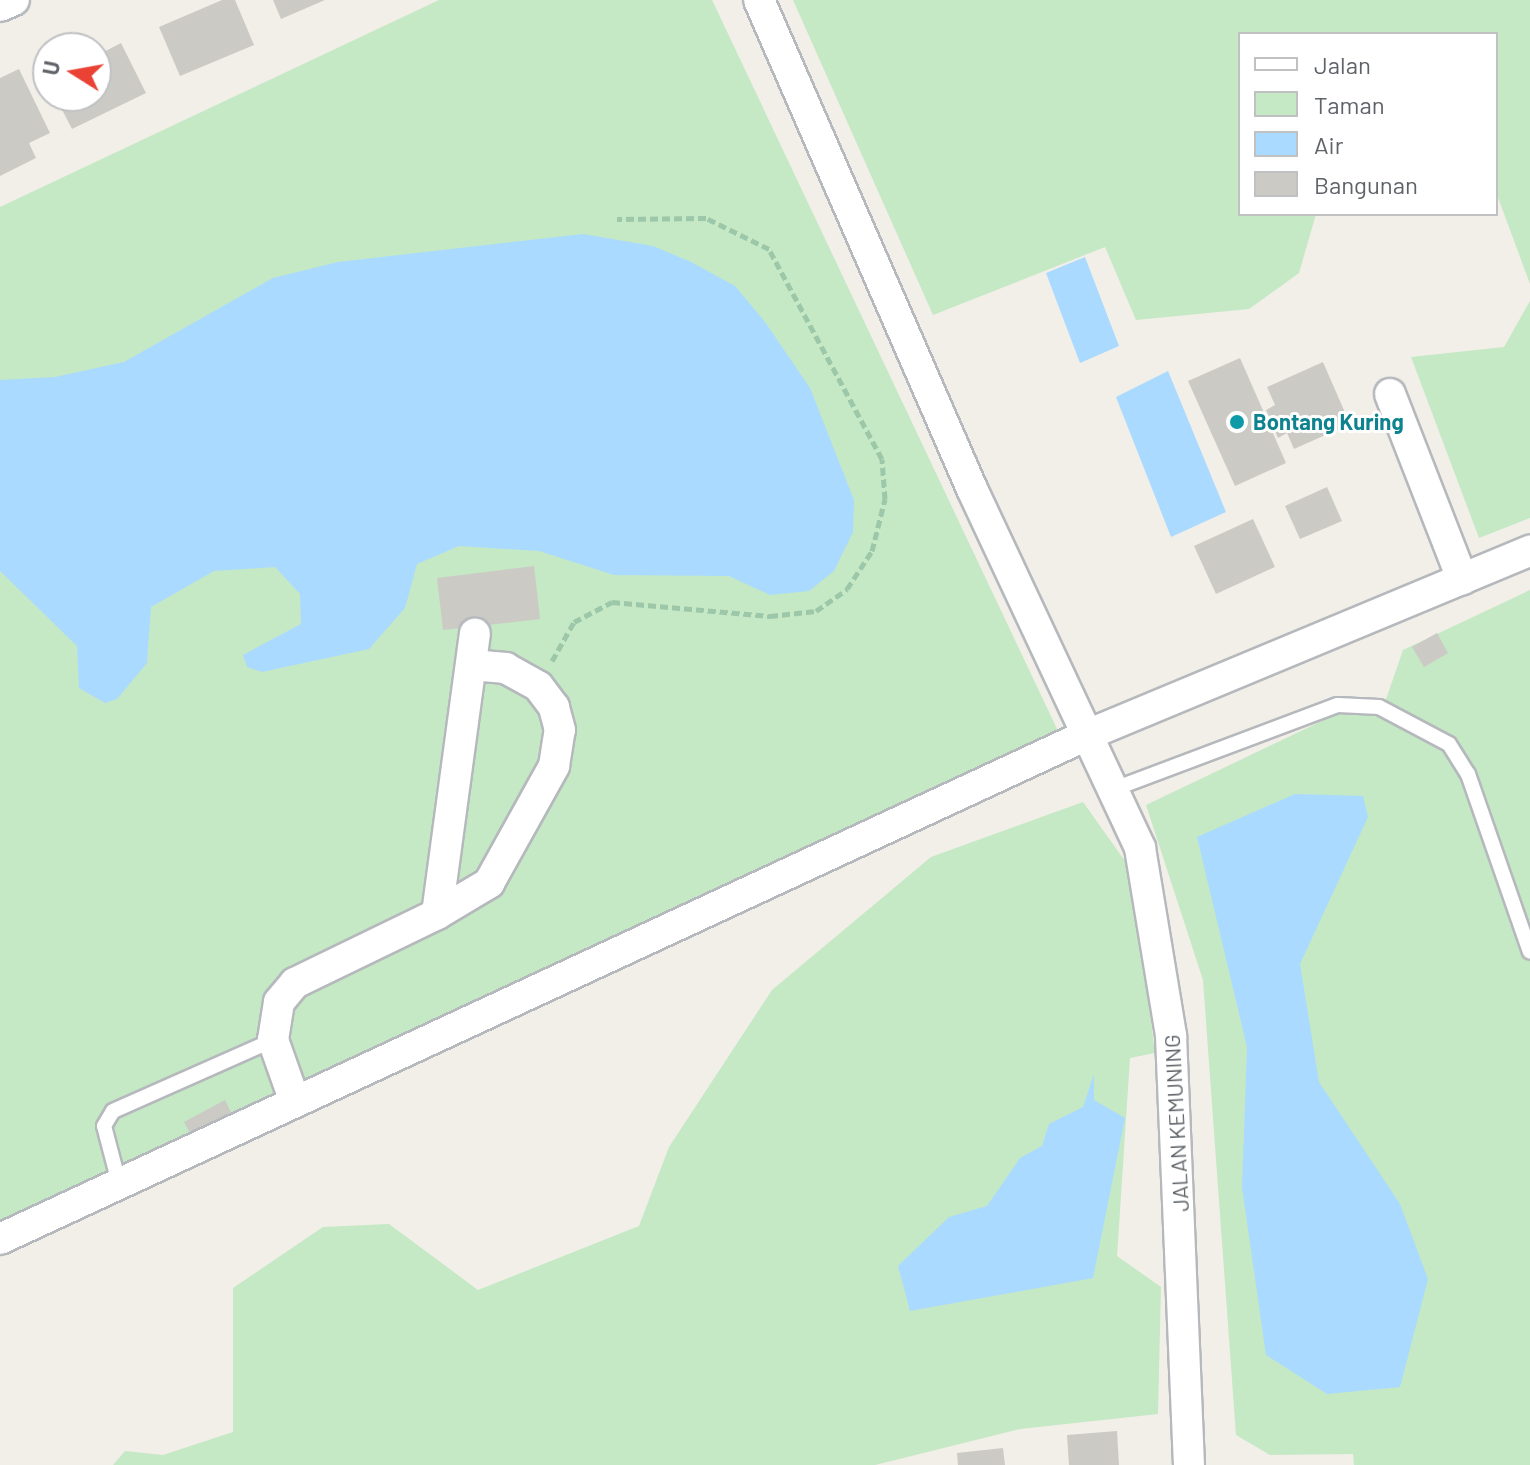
<!DOCTYPE html>
<style>
body{margin:0}
#map{position:relative;width:1530px;height:1465px;overflow:hidden;background:#f1efe8;font-family:Barlow,sans-serif}
div>[style]{position:absolute}
[style*='--x']{left:calc(var(--x)*1px);top:calc(var(--y)*1px);width:calc(var(--w)*1px);rotate:calc(var(--a)*1deg)}
.green>*{inset:0;background:#c5e8c5}
.water>*{inset:0;background:#aadaff}
.building>*{inset:0;background:#cccac5}
.path>*{height:5px;margin-top:-2.5px;transform-origin:0;background:repeating-linear-gradient(90deg,#9cc7a9 0 8px,transparent 0 12px)}
.roads{filter:drop-shadow(2px 0 #b5b8bc) drop-shadow(-2px 0 #b5b8bc) drop-shadow(0 2px #b5b8bc) drop-shadow(0 -2px #b5b8bc)}
.service>*{height:14px;margin:-7px;padding:0 7px;transform-origin:7px;border-radius:7px;background:#fff}
.minor>*{height:30px;margin:-15px;padding:0 15px;transform-origin:15px;border-radius:15px;background:#fff}
.dots>*{width:22px;height:22px;translate:-50% -50%;box-sizing:border-box;border:4px solid #fff;border-radius:50%}
span{translate:-50% -50%;white-space:nowrap;text-align:center;line-height:1.15;-webkit-text-stroke:6px #fff;paint-order:stroke}
.culture-label{font-size:22px;color:#0d838f;font-weight:700}
.left{translate:0 -50%;text-align:left}
.street-label{font-size:22px;color:#5f6368}
.legend{position:absolute;left:1238px;top:32px;width:260px;height:184px;box-sizing:border-box;background:#fff;border:2px solid #bfc1c3;margin:0;padding:10px 14px;list-style:none;font-size:24px;color:#5f6368}
.legend li{display:flex;align-items:center;gap:16px;height:40px}
.legend b{width:40px;border:2px solid #bfc1c3}
.north{position:absolute;left:32px;top:32px;width:80px;height:80px;box-sizing:border-box;background:#fff;border:2px solid #bfc1c3;border-radius:50%;rotate:281deg;font-size:22px;font-weight:700;line-height:32px;text-align:center;color:#5f6368}
.north::after{content:'';display:block;margin:auto;width:28px;height:36px;background:#ea4335;clip-path:polygon(50% 0,100% 100%,50% 72%,0 100%)}
</style>
<div id="map">
<div class="green">
<i style="clip-path:polygon(439px 0,712px 0,1058px 731px,0 1236px,0 207px)"></i>
<i style="clip-path:polygon(793px 0,1530px 0,1530px 284px,1496px 192px,1496px 34px,1240px 34px,1240px 214px,1316px 214px,1299px 273px,1249px 309px,1136px 320px,1105px 247px,933px 315px)"></i>
<i style="clip-path:polygon(1530px 301px,1530px 518px,1479px 538px,1411px 357px,1504px 347px)"></i>
<i style="clip-path:polygon(1530px 590px,1530px 1465px,1354px 1465px,1353px 1454px,1270px 1455px,1236px 1435px,1203px 980px,1146px 805px,1347px 709px,1381px 714px,1403px 650px)"></i>
<i style="clip-path:polygon(1083px 802px,1130px 868px,1145px 973px,1155px 1053px,1130px 1058px,1117px 1256px,1161px 1287px,1158px 1414px,1020px 1429px,875px 1465px,113px 1465px,125px 1451px,163px 1455px,233px 1432px,233px 1288px,323px 1227px,389px 1224px,478px 1290px,639px 1226px,669px 1147px,772px 990px,931px 857px)"></i>
</div>
<div class="water">
<i style="clip-path:polygon(583px 234px,653px 246px,691px 262px,735px 286px,765px 322px,810px 388px,854px 500px,853px 532px,834px 571px,809px 591px,770px 595px,729px 576px,614px 575px,539px 551px,459px 546px,417px 564px,405px 608px,369px 649px,262px 672px,247px 667px,243px 655px,301px 624px,300px 594px,275px 567px,214px 571px,151px 607px,147px 663px,117px 699px,105px 703px,79px 688px,77px 646px,0 571px,0 380px,55px 377px,124px 362px,273px 278px,338px 262px)"></i>
<i style="clip-path:polygon(1085px 257px,1119px 346px,1080px 363px,1046px 273px)"></i>
<i style="clip-path:polygon(1168px 371px,1226px 512px,1171px 537px,1116px 397px)"></i>
<i style="clip-path:polygon(1295px 794px,1363px 796px,1368px 817px,1300px 964px,1319px 1082px,1400px 1204px,1428px 1279px,1400px 1387px,1327px 1394px,1266px 1355px,1242px 1187px,1247px 1047px,1197px 837px)"></i>
<i style="clip-path:polygon(1094px 1074px,1094px 1100px,1125px 1118px,1093px 1278px,910px 1311px,898px 1266px,949px 1217px,987px 1206px,1020px 1158px,1042px 1146px,1049px 1124px,1083px 1107px)"></i>
</div>
<div class="building">
<i style="clip-path:polygon(222px 0,235px 0,254px 45px,180px 76px,159px 27px)"></i>
<i style="clip-path:polygon(273px 0,325px 0,281px 19px)"></i>
<i style="clip-path:polygon(121px 43px,146px 93px,72px 129px,55px 96px,96px 96px,96px 56px)"></i>
<i style="clip-path:polygon(19px 69px,50px 133px,29px 143px,36px 158px,0 176px,0 78px)"></i>
<i style="clip-path:polygon(1240px 358px,1286px 463px,1235px 486px,1188px 381px)"></i>
<i style="clip-path:polygon(1323px 362px,1350px 424px,1294px 449px,1287px 433px,1278px 438px,1266px 410px,1275px 405px,1267px 387px)"></i>
<i style="clip-path:polygon(1327px 487px,1342px 521px,1300px 539px,1285px 506px)"></i>
<i style="clip-path:polygon(1253px 519px,1275px 567px,1216px 594px,1194px 546px)"></i>
<i style="clip-path:polygon(534px 566px,540px 619px,443px 630px,437px 578px)"></i>
<i style="clip-path:polygon(1437px 633px,1448px 653px,1424px 667px,1412px 647px)"></i>
<i style="clip-path:polygon(225px 1100px,234px 1119px,194px 1140px,184px 1122px)"></i>
<i style="clip-path:polygon(1117px 1431px,1119px 1465px,1069px 1465px,1067px 1435px)"></i>
<i style="clip-path:polygon(1003px 1448px,1005px 1465px,958px 1465px,957px 1453px)"></i>
</div>
<div class="path">
<i style="--x:552;--y:661;--w:45;--a:-60.6"></i>
<i style="--x:574;--y:622;--w:43;--a:-27.8"></i>
<i style="--x:612;--y:602;--w:159;--a:5.1"></i>
<i style="--x:770;--y:616;--w:46;--a:-6.2"></i>
<i style="--x:816;--y:611;--w:38;--a:-35"></i>
<i style="--x:847;--y:589;--w:45;--a:-56.7"></i>
<i style="--x:872;--y:551;--w:54;--a:-76"></i>
<i style="--x:885;--y:499;--w:40;--a:-94.3"></i>
<i style="--x:882;--y:459;--w:238;--a:-118.3"></i>
<i style="--x:769;--y:249;--w:70;--a:-153.8"></i>
<i style="--x:706;--y:218;--w:89;--a:179.4"></i>
</div>
<div class="roads">
<div class="service">
<i style="--x:1114;--y:789;--w:239;--a:-20.6"></i>
<i style="--x:1338;--y:705;--w:41;--a:2.8"></i>
<i style="--x:1379;--y:707;--w:79;--a:27.9"></i>
<i style="--x:1449;--y:744;--w:36;--a:58"></i>
<i style="--x:1468;--y:774;--w:188;--a:70.8"></i>
<i style="--x:119;--y:1183;--w:59;--a:-104.7"></i>
<i style="--x:104;--y:1126;--w:17;--a:-59"></i>
<i style="--x:113;--y:1111;--w:175;--a:-23.9"></i>
</div>
<div class="minor">
<i style="--x:759;--y:0;--w:533;--a:66.46"></i>
<i style="--x:972;--y:489;--w:396;--a:64.9"></i>
<i style="--x:1140;--y:848;--w:191;--a:80.6"></i>
<i style="--x:1171;--y:1036;--w:429;--a:87.6"></i>
<i style="--x:0;--y:6;--w:15;--a:-23"></i>
<i style="--x:1390;--y:394;--w:199;--a:68.7"></i>
<i style="--x:437;--y:914;--w:61;--a:-30.8"></i>
<i style="--x:489;--y:883;--w:134;--a:-60.9"></i>
<i style="--x:554;--y:766;--w:36;--a:-81"></i>
<i style="--x:560;--y:730;--w:24;--a:-105"></i>
<i style="--x:554;--y:707;--w:26;--a:-127"></i>
<i style="--x:538;--y:686;--w:37;--a:-151"></i>
<i style="--x:506;--y:668;--w:35;--a:-175"></i>
<i style="--x:295;--y:1102;--w:66;--a:-109.5"></i>
<i style="--x:273;--y:1040;--w:38;--a:-81"></i>
<i style="--x:279;--y:1002;--w:25;--a:-50"></i>
<i style="--x:295;--y:983;--w:158;--a:-25.9"></i>
<i style="--x:437;--y:914;--w:283;--a:-82.3"></i>
<i style="--x:0;--y:1239;--w:1198;--a:-24.88"></i>
<i style="--x:1087;--y:735;--w:480;--a:-22.6"></i>
</div>
</div>
<div class="dots">
<i style="left:1237px;top:422px;background:#0f9aa8"></i>
</div>
<div class="culture-label">
<span class="left" style="left:1253px;top:422px">Bontang Kuring</span>
</div>
<div class="street-label">
<span style="left:1176px;top:1123px;rotate:-93deg">JALAN KEMUNING</span>
</div>
<ul class="legend">
<li><b style="height:10px;background:#fff"></b>Jalan</li>
<li><b style="height:22px;background:#c5e8c5"></b>Taman</li>
<li><b style="height:22px;background:#aadaff"></b>Air</li>
<li><b style="height:22px;background:#cccac5"></b>Bangunan</li>
</ul>
<div class="north">U</div>
</div>
